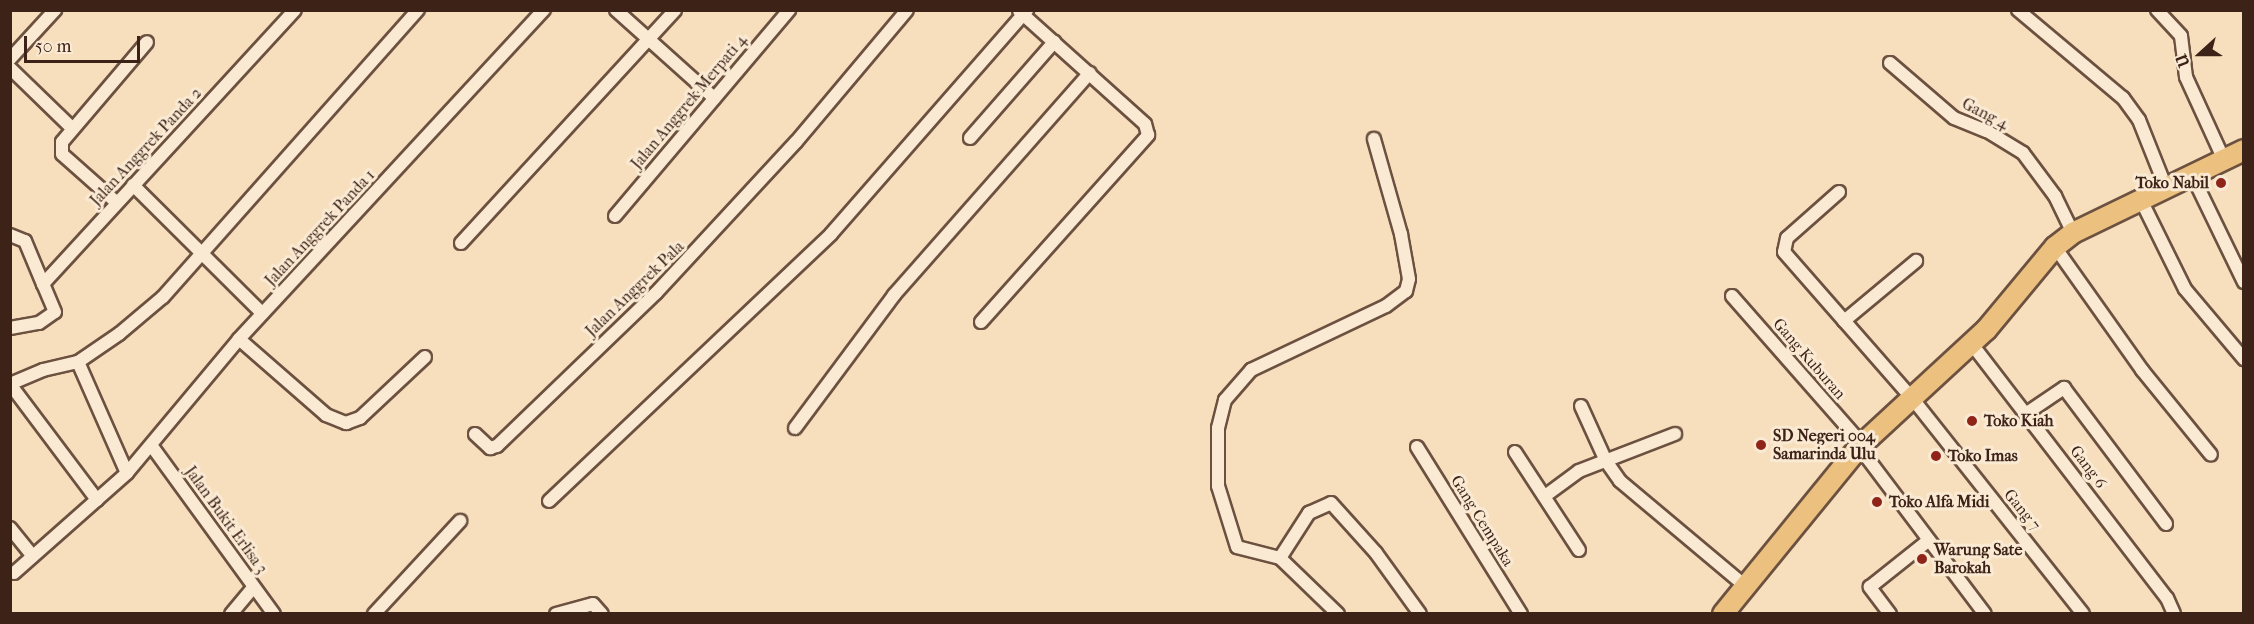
<!DOCTYPE html>
<style>
body{margin:0}
#map{position:relative;width:2254px;height:624px;overflow:hidden;background:#f7dfbd;font-family:"IM FELL French Canon",serif}
div>[style]{position:absolute}
[style*='--x']{left:calc(var(--x)*1px);top:calc(var(--y)*1px);width:calc(var(--w)*1px);rotate:calc(var(--a)*1deg)}
.roads{filter:drop-shadow(2px 0 #6c5140) drop-shadow(-2px 0 #6c5140) drop-shadow(0 2px #6c5140) drop-shadow(0 -2px #6c5140)}
.street>*{height:12px;margin:-6px;padding:0 6px;transform-origin:6px;border-radius:6px;background:#faead4}
.primary>*{height:20px;margin:-10px;padding:0 10px;transform-origin:10px;border-radius:10px;background:#ecc07e}
.dots>*{width:16px;height:16px;translate:-50% -50%;box-sizing:border-box;border:3px solid #faead4;border-radius:50%}
span{translate:-50% -50%;white-space:nowrap;text-align:center;line-height:1.15;-webkit-text-stroke:6px #faead4;paint-order:stroke}
.street-label{font-size:16px;color:#3d2217}
.poi-label{font-size:16px;color:#3d2217;font-weight:700}
.right{translate:-100% -50%;text-align:right}
.left{translate:0 -50%;text-align:left}
.frame{position:absolute;inset:0;border:12px solid #3d2217;pointer-events:none}
.north{position:absolute;left:2170px;top:24px;width:60px;height:60px;-webkit-text-stroke:4px #faead4;paint-order:stroke;rotate:249deg;font-size:16px;font-weight:700;line-height:24px;text-align:center;color:#3d2217}
.north::after{content:'';display:block;margin:auto;width:21px;height:27px;background:#3d2217;clip-path:polygon(50% 0,100% 100%,50% 72%,0 100%)}
.scale{position:absolute;left:24px;top:36px;width:116px;height:27px;box-sizing:border-box;border:3px solid #3d2217;border-top:0;padding-left:8px;font-size:18px;line-height:21px;white-space:nowrap;color:#3d2217;-webkit-text-stroke:4px #faead4;paint-order:stroke}
</style>
<div id="map">
<div class="roads">
<div class="street">
<i style="--x:616;--y:10;--w:132;--a:41.9"></i>
<i style="--x:2018;--y:10;--w:137;--a:40"></i>
<i style="--x:2123;--y:98;--w:27;--a:54"></i>
<i style="--x:2139;--y:120;--w:73;--a:68.3"></i>
<i style="--x:2157;--y:10;--w:35;--a:47"></i>
<i style="--x:2181;--y:36;--w:41;--a:83"></i>
<i style="--x:2186;--y:77;--w:91;--a:65.4"></i>
<i style="--x:10;--y:59;--w:67;--a:-47.4"></i>
<i style="--x:1890;--y:63;--w:84;--a:40.7"></i>
<i style="--x:1954;--y:118;--w:35;--a:22"></i>
<i style="--x:1987;--y:131;--w:42;--a:31.4"></i>
<i style="--x:2023;--y:153;--w:54;--a:53.3"></i>
<i style="--x:2055;--y:196;--w:41;--a:64.1"></i>
<i style="--x:10;--y:68;--w:86;--a:44.1"></i>
<i style="--x:970;--y:138;--w:128;--a:-48.8"></i>
<i style="--x:2192;--y:175;--w:119;--a:64.1"></i>
<i style="--x:133;--y:185;--w:182;--a:44.8"></i>
<i style="--x:1839;--y:192;--w:69;--a:138.5"></i>
<i style="--x:1787;--y:238;--w:14;--a:102"></i>
<i style="--x:1784;--y:252;--w:194;--a:48.8"></i>
<i style="--x:1912;--y:398;--w:275;--a:51.6"></i>
<i style="--x:2141;--y:200;--w:99;--a:63.7"></i>
<i style="--x:2185;--y:289;--w:92;--a:49.9"></i>
<i style="--x:116;--y:202;--w:72;--a:-138.4"></i>
<i style="--x:62;--y:154;--w:12;--a:-90"></i>
<i style="--x:62;--y:142;--w:131;--a:-49.6"></i>
<i style="--x:615;--y:216;--w:270;--a:-49.8"></i>
<i style="--x:10;--y:235;--w:16;--a:22"></i>
<i style="--x:25;--y:241;--w:47;--a:67.3"></i>
<i style="--x:461;--y:243;--w:316;--a:-47.4"></i>
<i style="--x:2055;--y:247;--w:151;--a:54.7"></i>
<i style="--x:2142;--y:370;--w:109;--a:50.9"></i>
<i style="--x:1732;--y:296;--w:197;--a:48.7"></i>
<i style="--x:1844;--y:321;--w:94;--a:-39.8"></i>
<i style="--x:981;--y:322;--w:251;--a:-48.2"></i>
<i style="--x:1148;--y:135;--w:11;--a:-105"></i>
<i style="--x:1145;--y:124;--w:169;--a:-138.1"></i>
<i style="--x:10;--y:328;--w:29;--a:-10"></i>
<i style="--x:39;--y:323;--w:19;--a:-35"></i>
<i style="--x:55;--y:312;--w:30;--a:-113"></i>
<i style="--x:43;--y:284;--w:372;--a:-47.4"></i>
<i style="--x:239;--y:339;--w:116;--a:41.1"></i>
<i style="--x:326;--y:415;--w:22;--a:22"></i>
<i style="--x:346;--y:423;--w:15;--a:-20"></i>
<i style="--x:360;--y:418;--w:89;--a:-43.2"></i>
<i style="--x:1971;--y:343;--w:322;--a:52.5"></i>
<i style="--x:2167;--y:598;--w:17;--a:66"></i>
<i style="--x:78;--y:362;--w:121;--a:66.2"></i>
<i style="--x:10;--y:384;--w:36;--a:-23"></i>
<i style="--x:43;--y:370;--w:36;--a:-13"></i>
<i style="--x:78;--y:362;--w:50;--a:-34.3"></i>
<i style="--x:119;--y:334;--w:57;--a:-40.1"></i>
<i style="--x:163;--y:297;--w:384;--a:-48.4"></i>
<i style="--x:10;--y:384;--w:145;--a:53.1"></i>
<i style="--x:1581;--y:406;--w:60;--a:65.6"></i>
<i style="--x:1606;--y:461;--w:24;--a:55"></i>
<i style="--x:1620;--y:481;--w:162;--a:40"></i>
<i style="--x:2027;--y:413;--w:45;--a:-34"></i>
<i style="--x:2064;--y:388;--w:170;--a:53.1"></i>
<i style="--x:795;--y:428;--w:166;--a:-53.3"></i>
<i style="--x:894;--y:295;--w:296;--a:-48.6"></i>
<i style="--x:475;--y:434;--w:21;--a:43"></i>
<i style="--x:490;--y:448;--w:7;--a:-16"></i>
<i style="--x:497;--y:446;--w:221;--a:-43.9"></i>
<i style="--x:656;--y:293;--w:206;--a:-47.2"></i>
<i style="--x:796;--y:142;--w:172;--a:-49.9"></i>
<i style="--x:151;--y:445;--w:209;--a:54"></i>
<i style="--x:1417;--y:447;--w:197;--a:58.1"></i>
<i style="--x:1859;--y:447;--w:209;--a:53"></i>
<i style="--x:1515;--y:452;--w:117;--a:56.9"></i>
<i style="--x:1545;--y:496;--w:42;--a:-36.3"></i>
<i style="--x:1579;--y:471;--w:103;--a:-21.1"></i>
<i style="--x:549;--y:501;--w:388;--a:-43.4"></i>
<i style="--x:831;--y:234;--w:298;--a:-48.8"></i>
<i style="--x:10;--y:528;--w:36;--a:51"></i>
<i style="--x:1280;--y:558;--w:54;--a:-57.2"></i>
<i style="--x:1309;--y:513;--w:24;--a:-24"></i>
<i style="--x:1331;--y:503;--w:67;--a:48"></i>
<i style="--x:1376;--y:553;--w:75;--a:54.2"></i>
<i style="--x:14;--y:573;--w:151;--a:-41.5"></i>
<i style="--x:127;--y:473;--w:175;--a:-50.1"></i>
<i style="--x:239;--y:339;--w:449;--a:-47.2"></i>
<i style="--x:231;--y:614;--w:35;--a:-50"></i>
<i style="--x:374;--y:614;--w:127;--a:-47.2"></i>
<i style="--x:556;--y:614;--w:38;--a:-15"></i>
<i style="--x:593;--y:604;--w:13;--a:48"></i>
<i style="--x:1338;--y:614;--w:81;--a:-136"></i>
<i style="--x:1280;--y:558;--w:44;--a:-165.7"></i>
<i style="--x:1237;--y:547;--w:64;--a:-107.3"></i>
<i style="--x:1218;--y:486;--w:58;--a:-90"></i>
<i style="--x:1218;--y:428;--w:29;--a:-76"></i>
<i style="--x:1225;--y:400;--w:40;--a:-49"></i>
<i style="--x:1251;--y:370;--w:149;--a:-25.4"></i>
<i style="--x:1386;--y:306;--w:25;--a:-37"></i>
<i style="--x:1406;--y:291;--w:12;--a:-76"></i>
<i style="--x:1409;--y:279;--w:46;--a:-100.1"></i>
<i style="--x:1401;--y:234;--w:99;--a:-105.9"></i>
<i style="--x:1890;--y:614;--w:34;--a:-127"></i>
<i style="--x:1870;--y:587;--w:75;--a:-38.5"></i>
</div>
<div class="primary">
<i style="--x:1723;--y:614;--w:215;--a:-50.8"></i>
<i style="--x:1859;--y:447;--w:173;--a:-42.7"></i>
<i style="--x:1986;--y:330;--w:108;--a:-50.3"></i>
<i style="--x:2055;--y:247;--w:23;--a:-38"></i>
<i style="--x:2073;--y:233;--w:190;--a:-25.9"></i>
</div>
</div>
<div class="dots">
<i style="left:2221px;top:183px;background:#8f2418"></i>
<i style="left:1972px;top:421px;background:#8f2418"></i>
<i style="left:1761px;top:445px;background:#8f2418"></i>
<i style="left:1936px;top:456px;background:#8f2418"></i>
<i style="left:1877px;top:502px;background:#8f2418"></i>
<i style="left:1922px;top:559px;background:#8f2418"></i>
</div>
<div class="street-label">
<span style="left:689px;top:102px;rotate:-50deg">Jalan Anggrek Merpati 4</span>
<span style="left:1985px;top:114px;rotate:27deg">Gang 4</span>
<span style="left:146px;top:147px;rotate:-47deg">Jalan Anggrek Panda 2</span>
<span style="left:320px;top:228px;rotate:-47deg">Jalan Anggrek Panda 1</span>
<span style="left:635px;top:289px;rotate:-44deg">Jalan Anggrek Pala</span>
<span style="left:1809px;top:359px;rotate:49deg">Gang Kuburan</span>
<span style="left:2088px;top:467px;rotate:53deg">Gang 6</span>
<span style="left:2022px;top:510px;rotate:51deg">Gang 7</span>
<span style="left:226px;top:520px;rotate:54deg">Jalan Bukit Erlisa 3</span>
<span style="left:1482px;top:521px;rotate:58deg">Gang Cempaka</span>
</div>
<div class="poi-label">
<span class="right" style="left:2209px;top:183px">Toko Nabil</span>
<span class="left" style="left:1984px;top:421px">Toko Kiah</span>
<span class="left" style="left:1773px;top:445px">SD Negeri 004<br>Samarinda Ulu</span>
<span class="left" style="left:1948px;top:456px">Toko Imas</span>
<span class="left" style="left:1889px;top:502px">Toko Alfa Midi</span>
<span class="left" style="left:1934px;top:559px">Warung Sate<br>Barokah</span>
</div>
<div class="frame"></div>
<div class="north">U</div>
<div class="scale">50 m</div>
</div>
